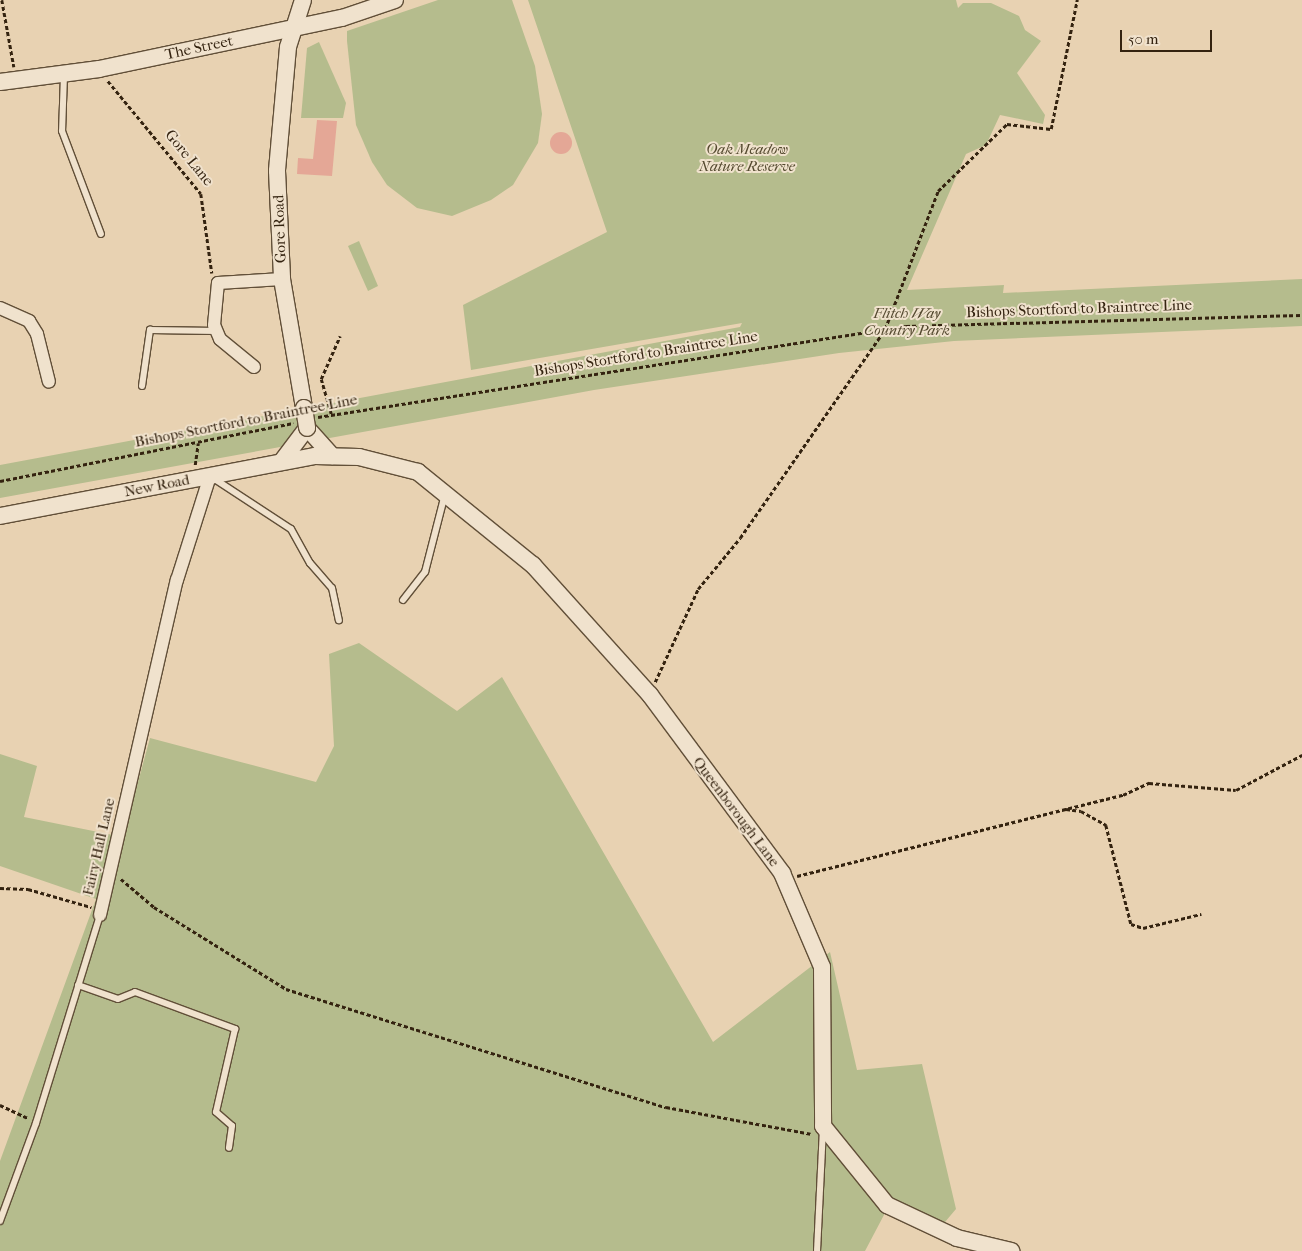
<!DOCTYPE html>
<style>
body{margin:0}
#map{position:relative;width:1302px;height:1251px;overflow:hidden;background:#e8d2b2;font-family:"IM FELL French Canon",serif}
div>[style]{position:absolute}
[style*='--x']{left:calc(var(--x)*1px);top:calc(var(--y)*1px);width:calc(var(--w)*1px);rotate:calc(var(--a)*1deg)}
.green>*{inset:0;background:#b5bc8d}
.building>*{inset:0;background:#e4a796}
.round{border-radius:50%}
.path>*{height:2.5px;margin-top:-1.25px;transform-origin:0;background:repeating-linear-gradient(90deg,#342310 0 4px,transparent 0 6.5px)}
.roads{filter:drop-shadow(1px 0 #614f38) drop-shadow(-1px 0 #614f38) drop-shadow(0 1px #614f38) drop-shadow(0 -1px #614f38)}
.service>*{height:6px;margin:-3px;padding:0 3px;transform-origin:3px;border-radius:3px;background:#f0e2cd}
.minor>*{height:12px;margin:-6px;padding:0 6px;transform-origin:6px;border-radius:6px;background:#f0e2cd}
.tertiary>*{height:16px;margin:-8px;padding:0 8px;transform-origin:8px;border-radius:8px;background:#f0e2cd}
.bridges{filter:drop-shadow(1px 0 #614f38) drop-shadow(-1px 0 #614f38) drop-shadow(0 1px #614f38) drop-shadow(0 -1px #614f38)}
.tertiary-bridge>*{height:16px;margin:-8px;padding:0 8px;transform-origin:8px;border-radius:8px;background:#f0e2cd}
span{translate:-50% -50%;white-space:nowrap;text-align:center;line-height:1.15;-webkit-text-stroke:4px #f0e2cd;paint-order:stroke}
.street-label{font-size:15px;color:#342310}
.park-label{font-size:15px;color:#54492f;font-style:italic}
.scale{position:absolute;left:1120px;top:30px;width:92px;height:22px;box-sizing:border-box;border:2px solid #342310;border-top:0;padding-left:6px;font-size:15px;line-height:18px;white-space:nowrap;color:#342310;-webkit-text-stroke:4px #f0e2cd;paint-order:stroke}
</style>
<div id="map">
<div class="green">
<i style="clip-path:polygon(438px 0,512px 0,535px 66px,542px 114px,538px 143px,513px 185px,491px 200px,452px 216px,417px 208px,387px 185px,372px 162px,356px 125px,347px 41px,347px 31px)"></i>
<i style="clip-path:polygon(528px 0,956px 0,958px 8px,963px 3px,991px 3px,1019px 16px,1025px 30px,1041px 41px,1017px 73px,1045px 115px,1043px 124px,1000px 115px,986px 145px,966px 154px,907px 290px,1004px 285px,1003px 293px,1302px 279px,1302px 326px,954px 341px,839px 353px,594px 390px,0 498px,0 465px,740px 327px,742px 323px,471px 370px,463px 305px,607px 232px)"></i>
<i style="clip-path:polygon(319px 42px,346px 103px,343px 118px,301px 118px,307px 48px)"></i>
<i style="clip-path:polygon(359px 241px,378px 286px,368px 291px,348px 246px)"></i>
<i style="clip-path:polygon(359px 643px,457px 711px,502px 677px,713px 1042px,830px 952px,857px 1070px,922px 1064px,956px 1209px,934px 1235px,885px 1213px,865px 1251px,0 1251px,0 1161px,96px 899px,0 866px,0 754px,37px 766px,24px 817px,123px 837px,150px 738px,316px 782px,334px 746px,329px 654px)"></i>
</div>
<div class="building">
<i style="clip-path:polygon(317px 120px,337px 121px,332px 176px,297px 174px,298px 158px,313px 159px)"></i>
<i class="round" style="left:550px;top:132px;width:22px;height:22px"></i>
</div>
<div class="path">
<i style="--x:2;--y:0;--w:68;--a:79.8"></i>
<i style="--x:108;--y:81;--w:146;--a:50.5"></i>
<i style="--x:201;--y:194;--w:80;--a:82.1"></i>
<i style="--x:331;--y:414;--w:36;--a:-106"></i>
<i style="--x:321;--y:379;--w:47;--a:-66.2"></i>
<i style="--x:318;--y:417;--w:595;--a:-8.8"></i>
<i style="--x:906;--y:326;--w:396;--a:-1.6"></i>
<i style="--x:195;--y:465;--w:22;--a:-82"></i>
<i style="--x:0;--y:481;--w:299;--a:-11.2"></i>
<i style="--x:655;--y:682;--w:102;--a:-65.2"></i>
<i style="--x:698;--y:589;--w:66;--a:-50.5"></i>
<i style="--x:740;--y:538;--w:254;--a:-55.2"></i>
<i style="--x:885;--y:329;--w:148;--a:-69"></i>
<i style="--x:938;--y:191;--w:96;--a:-44.2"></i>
<i style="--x:1007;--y:124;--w:44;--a:6.5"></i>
<i style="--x:1051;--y:129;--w:132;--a:-78.6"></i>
<i style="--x:1066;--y:809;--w:15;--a:8"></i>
<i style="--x:1081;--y:811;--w:29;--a:29"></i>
<i style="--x:1106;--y:825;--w:102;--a:75.8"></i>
<i style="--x:1131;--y:924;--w:13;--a:18"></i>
<i style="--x:1143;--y:928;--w:60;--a:-13.6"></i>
<i style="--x:797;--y:876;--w:336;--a:-14"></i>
<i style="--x:1123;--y:795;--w:29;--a:-25"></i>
<i style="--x:1149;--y:783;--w:87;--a:4.6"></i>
<i style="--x:1236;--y:790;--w:75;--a:-27.9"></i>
<i style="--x:121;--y:879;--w:43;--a:40.3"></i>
<i style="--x:154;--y:907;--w:155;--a:31.8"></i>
<i style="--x:286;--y:989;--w:398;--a:17.3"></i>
<i style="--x:666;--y:1107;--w:147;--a:10.5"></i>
<i style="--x:0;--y:888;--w:28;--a:2"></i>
<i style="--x:28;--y:889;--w:66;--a:15.9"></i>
<i style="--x:0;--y:1105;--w:31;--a:25"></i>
</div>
<div class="roads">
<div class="service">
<i style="--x:64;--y:75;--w:56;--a:92"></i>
<i style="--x:62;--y:131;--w:110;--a:69.3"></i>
<i style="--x:142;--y:386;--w:57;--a:-81.9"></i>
<i style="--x:150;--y:330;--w:67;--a:0.9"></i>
<i style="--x:213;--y:478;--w:93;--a:33.2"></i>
<i style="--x:291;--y:529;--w:39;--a:61"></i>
<i style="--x:310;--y:563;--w:33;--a:49"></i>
<i style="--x:332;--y:588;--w:33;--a:78"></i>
<i style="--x:403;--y:600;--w:36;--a:-52"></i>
<i style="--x:425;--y:572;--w:81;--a:-75.6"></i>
<i style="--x:78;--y:985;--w:42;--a:19.3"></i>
<i style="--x:118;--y:999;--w:18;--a:-22"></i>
<i style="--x:135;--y:992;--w:107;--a:20.3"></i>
<i style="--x:235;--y:1029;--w:85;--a:102.9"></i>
<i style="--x:216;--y:1112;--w:21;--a:41"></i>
<i style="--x:232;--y:1126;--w:22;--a:98"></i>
<i style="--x:0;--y:1221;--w:104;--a:-69.8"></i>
<i style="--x:36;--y:1123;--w:218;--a:-72.9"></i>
<i style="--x:817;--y:1251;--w:121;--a:-87.2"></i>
</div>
<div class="minor">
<i style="--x:0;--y:308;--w:32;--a:24"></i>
<i style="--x:29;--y:321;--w:15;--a:58"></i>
<i style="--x:37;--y:334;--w:49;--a:76"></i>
<i style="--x:254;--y:367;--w:44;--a:-140.5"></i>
<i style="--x:220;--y:339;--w:15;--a:-113"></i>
<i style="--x:214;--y:325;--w:42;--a:-84.6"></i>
<i style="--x:218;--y:283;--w:64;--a:-3.6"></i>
<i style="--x:100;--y:915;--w:344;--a:-77.1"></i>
<i style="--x:177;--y:580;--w:109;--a:-72.4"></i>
</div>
<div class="tertiary">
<i style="--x:303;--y:0;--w:49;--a:107.7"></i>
<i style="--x:288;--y:47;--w:124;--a:95.1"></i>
<i style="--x:277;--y:171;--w:108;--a:87.3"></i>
<i style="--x:282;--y:279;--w:131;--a:80.3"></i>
<i style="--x:0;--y:82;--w:100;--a:-7.5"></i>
<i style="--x:99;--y:69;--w:248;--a:-11.9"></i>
<i style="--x:342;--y:18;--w:56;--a:-18.8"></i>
<i style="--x:307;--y:428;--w:38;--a:48"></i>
<i style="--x:282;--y:461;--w:41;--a:-52.9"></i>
<i style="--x:0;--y:516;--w:321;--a:-10.8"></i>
<i style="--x:315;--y:456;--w:44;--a:1.3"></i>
<i style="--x:359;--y:457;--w:61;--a:14.3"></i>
<i style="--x:418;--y:472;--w:148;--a:39"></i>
<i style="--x:533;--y:565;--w:175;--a:48"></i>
<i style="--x:650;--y:695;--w:222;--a:53.4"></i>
<i style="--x:782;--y:873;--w:102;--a:66.9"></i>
<i style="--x:822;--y:967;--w:159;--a:89.6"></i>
<i style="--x:823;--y:1126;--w:102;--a:51"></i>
<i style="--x:887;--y:1205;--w:77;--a:25.2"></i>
<i style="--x:957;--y:1238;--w:56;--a:13.5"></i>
</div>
</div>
<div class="bridges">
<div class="tertiary-bridge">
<i style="--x:304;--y:408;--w:20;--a:81"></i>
</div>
</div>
<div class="street-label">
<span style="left:199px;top:48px;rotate:-12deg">The Street</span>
<span style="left:189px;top:158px;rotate:51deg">Gore Lane</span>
<span style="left:280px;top:229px;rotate:-92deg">Gore Road</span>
<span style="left:1079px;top:309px;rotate:-2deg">Bishops Stortford to Braintree Line</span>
<span style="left:646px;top:354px;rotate:-9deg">Bishops Stortford to Braintree Line</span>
<span style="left:246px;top:421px;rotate:-11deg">Bishops Stortford to Braintree Line</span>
<span style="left:157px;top:486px;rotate:-11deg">New Road</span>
<span style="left:736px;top:812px;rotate:53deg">Queenborough Lane</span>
<span style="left:99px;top:847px;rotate:-77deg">Fairy Hall Lane</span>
</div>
<div class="park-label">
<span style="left:747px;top:158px">Oak Meadow<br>Nature Reserve</span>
<span style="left:907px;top:322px">Flitch Way<br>Country Park</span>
</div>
<div class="scale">50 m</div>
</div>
